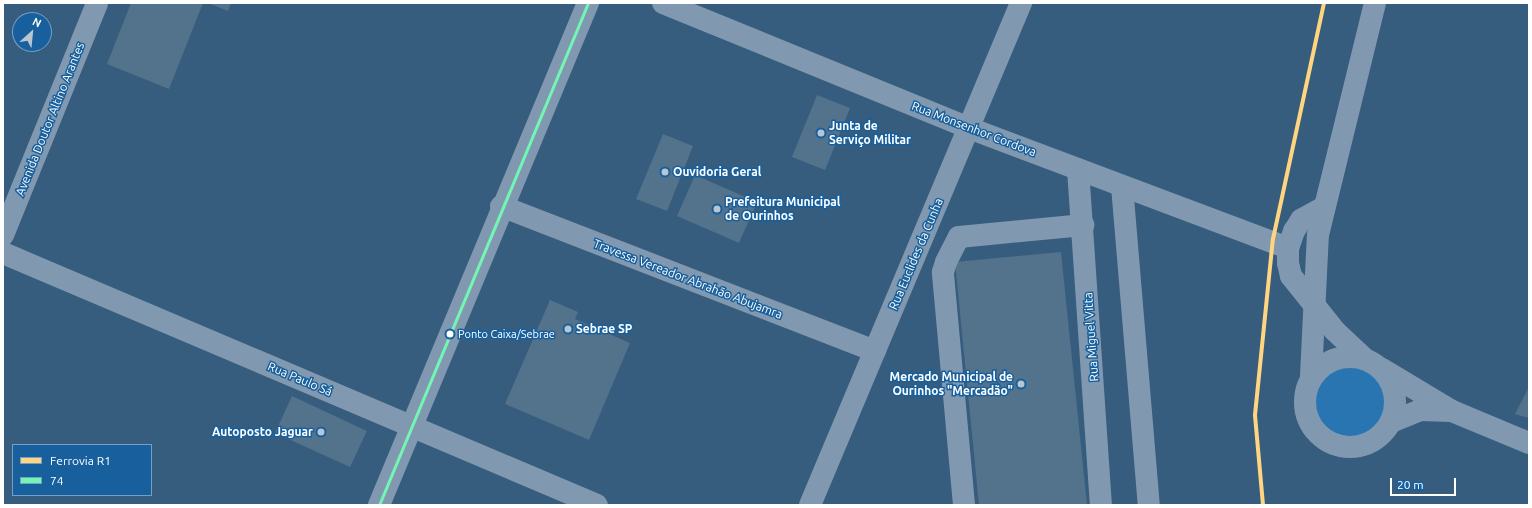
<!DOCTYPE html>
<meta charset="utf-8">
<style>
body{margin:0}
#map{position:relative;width:1532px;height:508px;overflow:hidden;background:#365d7e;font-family:Ubuntu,sans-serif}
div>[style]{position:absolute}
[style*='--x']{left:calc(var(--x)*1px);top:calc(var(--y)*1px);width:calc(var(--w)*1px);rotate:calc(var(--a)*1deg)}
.green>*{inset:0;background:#2875b2}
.round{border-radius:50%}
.building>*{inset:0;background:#53728c}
.minor>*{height:22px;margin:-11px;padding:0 11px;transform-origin:11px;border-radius:11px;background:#8199b0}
.minor>.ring{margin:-11px;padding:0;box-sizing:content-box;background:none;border:22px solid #8199b0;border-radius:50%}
.bus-1>*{height:3px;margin:-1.5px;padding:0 1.5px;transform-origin:1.5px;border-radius:1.5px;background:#73f6b3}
.rail-1>*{height:4px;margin:-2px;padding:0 2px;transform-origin:2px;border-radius:2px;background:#ffd580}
.dots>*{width:11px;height:11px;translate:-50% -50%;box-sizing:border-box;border:2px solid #17609d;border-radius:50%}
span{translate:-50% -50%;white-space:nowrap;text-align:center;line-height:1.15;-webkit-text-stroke:3px #17609d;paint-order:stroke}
.bus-label{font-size:11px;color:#fff}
.left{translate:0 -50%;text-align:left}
.street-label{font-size:12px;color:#fff}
.poi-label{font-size:12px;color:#fff;font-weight:700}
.right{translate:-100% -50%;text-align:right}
.frame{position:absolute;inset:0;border:4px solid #fff;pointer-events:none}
.legend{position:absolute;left:12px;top:444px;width:140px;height:52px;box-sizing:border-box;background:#17609d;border:1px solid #74a0c4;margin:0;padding:5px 7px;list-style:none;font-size:12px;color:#fff}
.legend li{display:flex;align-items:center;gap:8px;height:20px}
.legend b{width:20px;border:1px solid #74a0c4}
.north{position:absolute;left:12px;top:12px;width:40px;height:40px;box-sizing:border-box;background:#17609d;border:1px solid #74a0c4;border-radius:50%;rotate:27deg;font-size:11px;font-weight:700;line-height:16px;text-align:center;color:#fff}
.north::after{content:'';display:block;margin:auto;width:14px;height:18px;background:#b9c6d2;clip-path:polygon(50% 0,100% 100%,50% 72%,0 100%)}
.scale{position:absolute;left:1390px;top:478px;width:66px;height:18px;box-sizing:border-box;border:2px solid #fff;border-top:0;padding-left:5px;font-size:12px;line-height:14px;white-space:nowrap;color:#fff;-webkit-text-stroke:3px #17609d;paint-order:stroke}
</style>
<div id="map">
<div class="green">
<i class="round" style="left:1313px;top:365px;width:74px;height:74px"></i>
</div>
<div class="building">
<i style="clip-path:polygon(131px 3px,203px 3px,169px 89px,107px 64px)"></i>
<i style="clip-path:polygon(208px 3px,231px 3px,228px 11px)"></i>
<i style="clip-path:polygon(817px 95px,850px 108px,825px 170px,792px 157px)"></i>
<i style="clip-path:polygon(663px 134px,693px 146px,667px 211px,636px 199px)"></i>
<i style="clip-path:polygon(695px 175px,757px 202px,739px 243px,677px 216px)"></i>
<i style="clip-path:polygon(1061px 252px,1087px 505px,979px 505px,955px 262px)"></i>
<i style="clip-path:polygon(550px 300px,578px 312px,575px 319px,630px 343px,589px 440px,505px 404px)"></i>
<i style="clip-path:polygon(1529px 387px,1529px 418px,1515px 414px)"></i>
<i style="clip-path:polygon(292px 396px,367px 431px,350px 467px,275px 433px)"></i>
</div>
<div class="minor">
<i style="--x:663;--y:3;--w:331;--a:22.2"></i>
<i style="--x:969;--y:128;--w:341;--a:20.6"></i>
<i style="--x:1078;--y:169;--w:337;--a:86.1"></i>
<i style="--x:1122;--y:186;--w:320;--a:85.2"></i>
<i style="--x:501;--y:206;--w:401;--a:21.2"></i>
<i style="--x:1324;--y:207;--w:26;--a:151"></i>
<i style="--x:1301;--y:220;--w:13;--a:122"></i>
<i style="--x:1294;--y:231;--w:18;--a:109"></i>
<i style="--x:1288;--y:248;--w:15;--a:90"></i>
<i style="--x:1288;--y:263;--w:13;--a:77"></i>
<i style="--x:1291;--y:276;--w:70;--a:51.3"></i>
<i style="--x:1335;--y:331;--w:41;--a:43"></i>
<i style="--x:3;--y:235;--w:250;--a:-67.9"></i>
<i style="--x:3;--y:253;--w:645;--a:22.99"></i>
<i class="ring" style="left:1305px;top:357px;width:68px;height:68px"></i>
<i style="--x:1382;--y:369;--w:82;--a:31"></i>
<i style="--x:1452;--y:411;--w:83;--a:22.6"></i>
<i style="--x:1311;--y:376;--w:141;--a:-87.2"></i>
<i style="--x:1318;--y:235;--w:239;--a:-76.2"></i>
<i style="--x:1391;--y:422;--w:31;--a:-22"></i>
<i style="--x:1420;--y:410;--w:31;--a:2"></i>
<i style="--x:379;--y:505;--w:544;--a:-67.4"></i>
<i style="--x:810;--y:505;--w:545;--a:-67.2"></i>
<i style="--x:964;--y:505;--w:234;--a:-95.2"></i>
<i style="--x:943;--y:272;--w:10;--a:-73"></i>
<i style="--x:946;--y:262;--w:28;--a:-63"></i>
<i style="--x:959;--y:237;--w:125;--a:-5.5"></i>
</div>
<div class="bus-1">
<i style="--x:379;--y:505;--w:544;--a:-67.4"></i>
</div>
<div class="rail-1">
<i style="--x:1263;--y:505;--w:90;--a:-95.1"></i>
<i style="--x:1255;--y:415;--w:177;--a:-84.2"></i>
<i style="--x:1273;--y:239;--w:241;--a:-77.8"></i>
</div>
<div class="dots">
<i style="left:821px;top:133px;background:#b9c6d2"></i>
<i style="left:665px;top:172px;background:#b9c6d2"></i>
<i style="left:717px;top:209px;background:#b9c6d2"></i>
<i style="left:568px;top:329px;background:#b9c6d2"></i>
<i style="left:450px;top:334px;background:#fff"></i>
<i style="left:1021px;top:384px;background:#b9c6d2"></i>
<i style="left:321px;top:432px;background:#b9c6d2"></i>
</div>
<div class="bus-label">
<span class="left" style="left:458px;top:334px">Ponto Caixa/Sebrae</span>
</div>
<div class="street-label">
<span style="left:50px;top:119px;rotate:-68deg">Avenida Doutor Altino Arantes</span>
<span style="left:974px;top:129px;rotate:21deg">Rua Monsenhor Cordova</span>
<span style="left:916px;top:254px;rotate:-67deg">Rua Euclides da Cunha</span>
<span style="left:688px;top:279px;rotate:21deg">Travessa Vereador Abrahão Abujamra</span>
<span style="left:1091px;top:337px;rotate:-94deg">Rua Miguel Vitta</span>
<span style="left:300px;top:379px;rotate:23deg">Rua Paulo Sá</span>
</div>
<div class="poi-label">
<span class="left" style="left:829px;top:133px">Junta de<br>Serviço Militar</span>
<span class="left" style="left:673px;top:172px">Ouvidoria Geral</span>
<span class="left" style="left:725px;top:209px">Prefeitura Municipal<br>de Ourinhos</span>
<span class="left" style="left:576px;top:329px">Sebrae SP</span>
<span class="right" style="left:1013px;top:384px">Mercado Municipal de<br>Ourinhos "Mercadão"</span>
<span class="right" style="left:313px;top:432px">Autoposto Jaguar</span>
</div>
<div class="frame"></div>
<ul class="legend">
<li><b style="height:5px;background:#ffd580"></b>Ferrovia R1</li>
<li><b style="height:5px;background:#73f6b3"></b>74</li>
</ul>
<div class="north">N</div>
<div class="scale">20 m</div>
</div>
